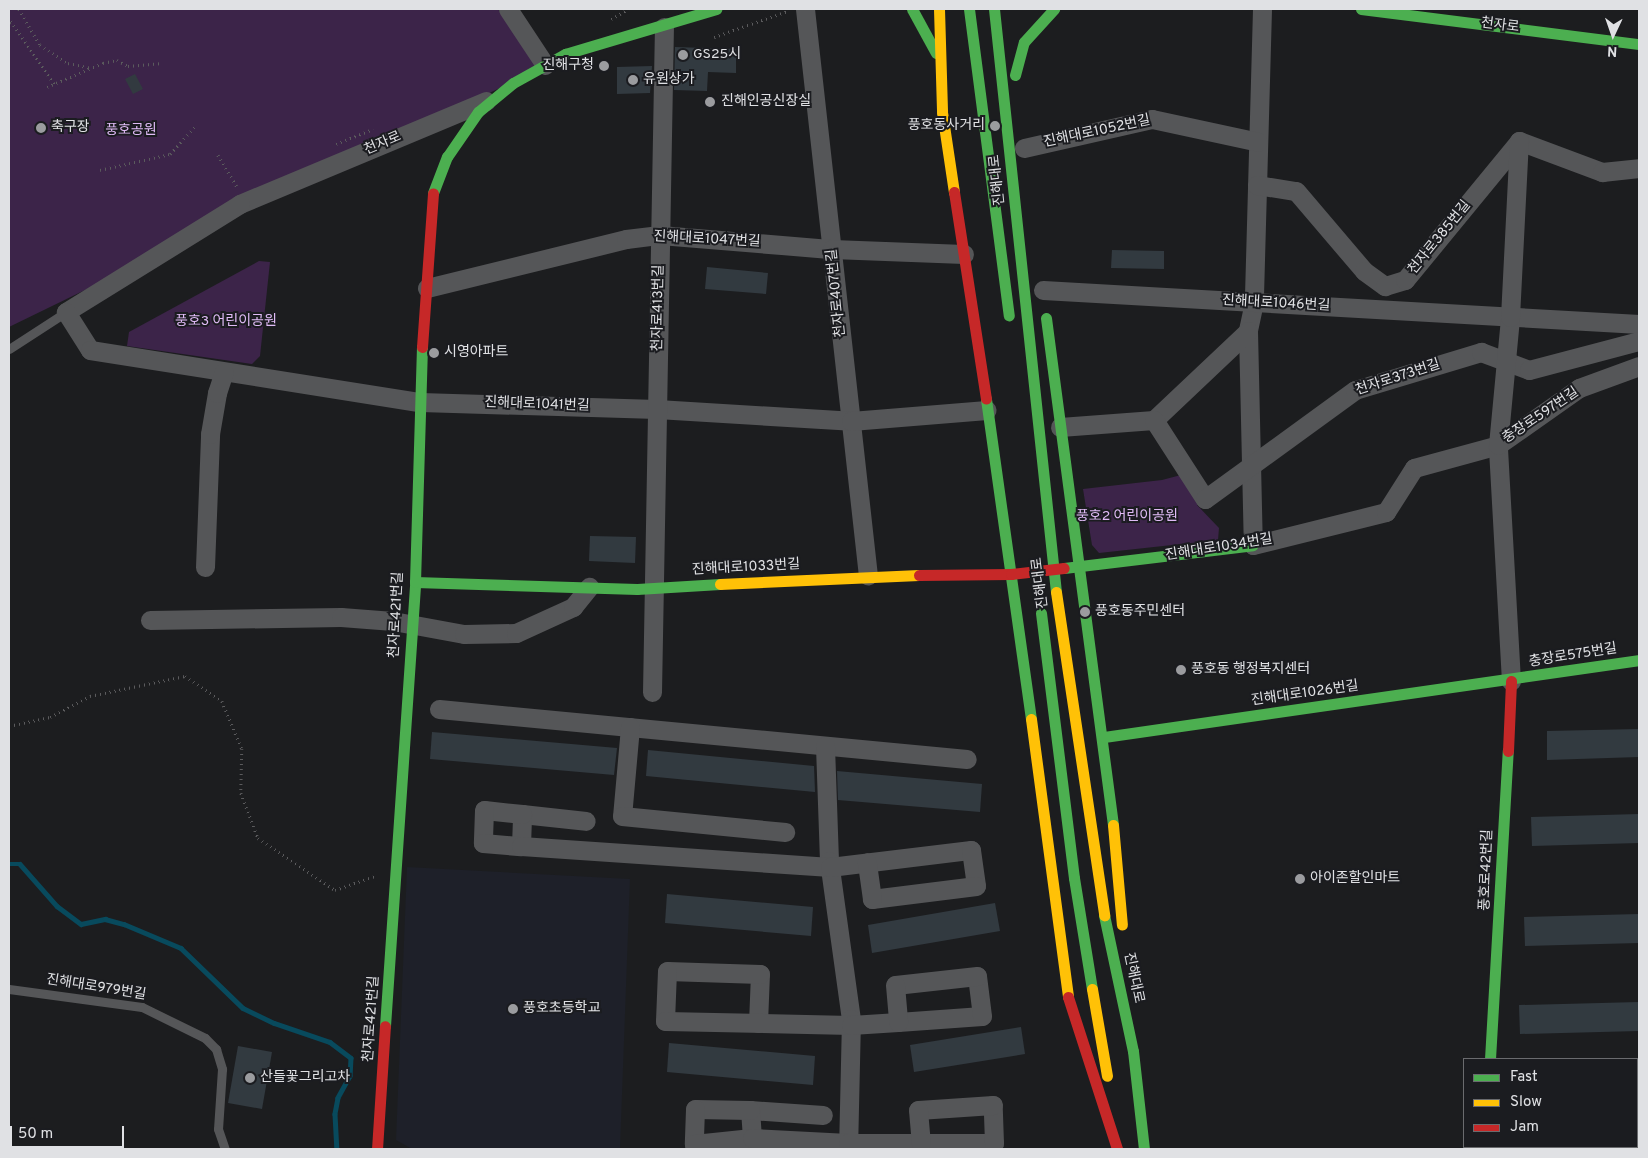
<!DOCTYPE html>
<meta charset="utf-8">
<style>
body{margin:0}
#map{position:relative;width:1648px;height:1158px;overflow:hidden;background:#1c1d1f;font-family:Overpass,"Noto Sans KR",sans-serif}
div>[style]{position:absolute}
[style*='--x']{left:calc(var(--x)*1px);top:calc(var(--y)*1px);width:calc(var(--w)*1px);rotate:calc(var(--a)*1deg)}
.built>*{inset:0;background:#1e2029}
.green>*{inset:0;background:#3c2449}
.stream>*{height:4.5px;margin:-2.25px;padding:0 2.25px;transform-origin:2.25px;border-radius:2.25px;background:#084a5d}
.building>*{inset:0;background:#323a40}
.path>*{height:2.5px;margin-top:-1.25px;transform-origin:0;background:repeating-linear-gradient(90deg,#5b5b5d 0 1px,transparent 0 5px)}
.lane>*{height:9px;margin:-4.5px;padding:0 4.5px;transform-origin:4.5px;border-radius:4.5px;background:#555658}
.street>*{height:19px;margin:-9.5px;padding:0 9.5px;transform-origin:9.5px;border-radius:9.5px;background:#555658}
.fast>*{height:11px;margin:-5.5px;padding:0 5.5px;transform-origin:5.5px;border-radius:5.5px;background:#4caf50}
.slow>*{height:11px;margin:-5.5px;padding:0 5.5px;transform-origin:5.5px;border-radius:5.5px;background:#ffc107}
.jam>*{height:11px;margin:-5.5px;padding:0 5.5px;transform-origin:5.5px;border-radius:5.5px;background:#c62828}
.dots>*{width:14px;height:14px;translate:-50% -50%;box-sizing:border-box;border:2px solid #1b1c20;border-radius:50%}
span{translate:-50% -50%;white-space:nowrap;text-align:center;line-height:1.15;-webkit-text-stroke:4px #1b1c20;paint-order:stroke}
.street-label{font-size:14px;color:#e0e1e4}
.poi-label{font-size:14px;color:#e0e1e4}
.left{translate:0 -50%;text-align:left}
.right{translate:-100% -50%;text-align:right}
.park-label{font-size:14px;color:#e0bbf6}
.frame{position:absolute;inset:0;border:10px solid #e0e1e4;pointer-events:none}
.legend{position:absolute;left:1463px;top:1058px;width:175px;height:90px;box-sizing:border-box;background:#1b1c20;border:1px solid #6a6b6e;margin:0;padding:6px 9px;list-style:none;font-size:15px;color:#e0e1e4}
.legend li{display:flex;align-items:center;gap:10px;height:25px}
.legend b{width:25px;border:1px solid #6a6b6e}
.north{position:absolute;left:1588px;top:10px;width:50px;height:50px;-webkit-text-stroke:4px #1b1c20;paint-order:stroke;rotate:183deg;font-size:14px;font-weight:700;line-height:20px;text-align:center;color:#e0e1e4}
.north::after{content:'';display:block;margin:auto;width:18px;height:22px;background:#e0e1e4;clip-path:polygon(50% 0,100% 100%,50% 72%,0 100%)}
.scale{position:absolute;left:10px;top:1126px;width:114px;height:22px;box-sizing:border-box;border:2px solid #e0e1e4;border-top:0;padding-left:6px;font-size:15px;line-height:18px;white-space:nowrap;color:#e0e1e4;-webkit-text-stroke:4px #1b1c20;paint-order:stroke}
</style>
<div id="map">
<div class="built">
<i style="clip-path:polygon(407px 867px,630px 879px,620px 1149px,412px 1149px,396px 1140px)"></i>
</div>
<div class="green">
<i style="clip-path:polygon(9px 9px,498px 9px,539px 69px,9px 327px)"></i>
<i style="clip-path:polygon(259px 261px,270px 262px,260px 356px,252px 364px,127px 346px,129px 332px)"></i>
<i style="clip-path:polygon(1181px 475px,1200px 500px,1197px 505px,1219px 528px,1218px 540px,1099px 553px,1092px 545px,1083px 489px,1162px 480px)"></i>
</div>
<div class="stream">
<i style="--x:9;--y:864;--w:11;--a:0"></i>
<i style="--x:20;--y:864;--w:56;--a:48.6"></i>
<i style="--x:57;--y:906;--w:30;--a:37"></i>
<i style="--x:81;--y:924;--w:25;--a:-12"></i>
<i style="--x:105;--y:919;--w:20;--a:15"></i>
<i style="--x:124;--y:924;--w:62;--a:22.8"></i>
<i style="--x:181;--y:948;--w:86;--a:44.1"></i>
<i style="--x:243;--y:1008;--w:34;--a:26"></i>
<i style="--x:274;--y:1023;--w:59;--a:18.7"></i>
<i style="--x:330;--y:1042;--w:26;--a:37"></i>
<i style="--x:351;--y:1058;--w:18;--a:93"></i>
<i style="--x:350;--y:1076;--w:25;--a:119"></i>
<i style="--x:338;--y:1098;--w:16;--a:101"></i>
<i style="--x:335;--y:1114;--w:35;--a:87"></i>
</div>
<div class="building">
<i style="clip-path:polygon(675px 47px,736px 49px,736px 73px,708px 72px,707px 91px,674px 90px)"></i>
<i style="clip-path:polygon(652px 66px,650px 93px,617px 94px,617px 67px)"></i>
<i style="clip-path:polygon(135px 74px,143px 89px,133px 94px,125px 79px)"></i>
<i style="clip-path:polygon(1112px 250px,1164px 251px,1164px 269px,1111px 268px)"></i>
<i style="clip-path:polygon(707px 267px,768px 273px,766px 294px,705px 289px)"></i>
<i style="clip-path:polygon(590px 536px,636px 537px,635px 563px,589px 561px)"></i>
<i style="clip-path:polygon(1639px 729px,1639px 757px,1547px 760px,1547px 731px)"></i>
<i style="clip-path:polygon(432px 732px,617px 748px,614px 775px,430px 759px)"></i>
<i style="clip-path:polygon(648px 750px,814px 766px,815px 792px,646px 776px)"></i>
<i style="clip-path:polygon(837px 771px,982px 784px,980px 812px,838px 800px)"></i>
<i style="clip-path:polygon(1639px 814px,1639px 843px,1532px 846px,1531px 817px)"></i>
<i style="clip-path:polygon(667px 894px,813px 907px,811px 936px,665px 923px)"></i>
<i style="clip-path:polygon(995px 903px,1000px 931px,872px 953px,868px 925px)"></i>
<i style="clip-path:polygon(1639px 914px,1639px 943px,1525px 946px,1524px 917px)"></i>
<i style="clip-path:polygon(1639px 1002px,1639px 1031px,1520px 1034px,1519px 1005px)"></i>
<i style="clip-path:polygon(1021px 1027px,1025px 1054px,914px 1072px,910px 1045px)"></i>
<i style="clip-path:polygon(669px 1043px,815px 1056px,813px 1085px,667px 1072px)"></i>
<i style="clip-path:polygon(238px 1046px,272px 1052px,262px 1109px,228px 1103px)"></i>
</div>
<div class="path">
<i style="--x:19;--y:9;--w:42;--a:59.7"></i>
<i style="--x:40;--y:45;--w:33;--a:33"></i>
<i style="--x:68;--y:63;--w:24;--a:12"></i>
<i style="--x:611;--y:19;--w:20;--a:-30"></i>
<i style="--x:9;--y:23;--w:3;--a:-45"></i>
<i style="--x:11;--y:21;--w:78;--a:55.5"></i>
<i style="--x:714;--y:37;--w:78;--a:-19.4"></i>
<i style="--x:47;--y:87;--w:61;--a:-23.2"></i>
<i style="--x:103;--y:63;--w:14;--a:-12"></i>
<i style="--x:117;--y:60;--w:13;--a:29"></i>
<i style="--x:128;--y:66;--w:32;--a:-5"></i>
<i style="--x:336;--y:144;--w:40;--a:-22"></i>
<i style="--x:218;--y:155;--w:39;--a:59"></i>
<i style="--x:100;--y:170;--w:72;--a:-12.9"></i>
<i style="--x:170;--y:154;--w:38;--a:-48"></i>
<i style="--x:9;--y:726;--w:42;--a:-12.4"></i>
<i style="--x:50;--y:717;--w:45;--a:-27.7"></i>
<i style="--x:90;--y:696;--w:97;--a:-11.9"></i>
<i style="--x:185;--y:676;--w:45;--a:34"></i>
<i style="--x:222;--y:701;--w:52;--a:67.4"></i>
<i style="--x:242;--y:749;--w:44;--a:91.3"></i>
<i style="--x:241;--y:793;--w:48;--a:69.3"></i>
<i style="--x:258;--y:838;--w:93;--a:34"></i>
<i style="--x:335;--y:890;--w:42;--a:-19.3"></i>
</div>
<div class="lane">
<i style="--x:9;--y:349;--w:68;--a:-33"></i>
<i style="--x:9;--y:989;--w:134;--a:7.7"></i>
<i style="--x:142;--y:1007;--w:70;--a:26.2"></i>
<i style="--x:205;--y:1038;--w:16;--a:45"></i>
<i style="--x:216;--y:1049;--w:21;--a:73"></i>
<i style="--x:222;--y:1069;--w:60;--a:93.8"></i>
<i style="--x:218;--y:1129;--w:21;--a:71"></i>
</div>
<div class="street">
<i style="--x:508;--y:9;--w:67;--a:56.5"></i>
<i style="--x:805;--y:9;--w:570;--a:83.66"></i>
<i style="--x:1262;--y:9;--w:293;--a:91.6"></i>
<i style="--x:1254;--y:302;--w:30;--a:102"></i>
<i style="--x:1248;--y:331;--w:214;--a:88.7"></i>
<i style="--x:1253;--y:545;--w:137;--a:-13.9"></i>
<i style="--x:1386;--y:512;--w:52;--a:-57.5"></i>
<i style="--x:1414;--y:468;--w:87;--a:-15.3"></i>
<i style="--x:1498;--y:445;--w:99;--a:-35.1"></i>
<i style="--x:1579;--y:388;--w:64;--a:-20.1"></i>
<i style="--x:486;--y:101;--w:267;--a:157.3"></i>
<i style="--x:240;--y:204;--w:205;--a:148.2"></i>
<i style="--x:66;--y:312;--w:45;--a:57.7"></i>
<i style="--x:90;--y:350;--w:334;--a:9"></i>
<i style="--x:420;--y:402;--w:237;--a:1.7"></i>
<i style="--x:657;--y:409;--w:194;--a:3.5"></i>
<i style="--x:851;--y:421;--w:136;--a:-4.6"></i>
<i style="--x:1519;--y:141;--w:89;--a:20.5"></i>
<i style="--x:1602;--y:172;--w:37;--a:-6"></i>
<i style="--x:1024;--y:148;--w:131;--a:-12.8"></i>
<i style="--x:1152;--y:119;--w:108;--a:12.2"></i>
<i style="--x:1257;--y:185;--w:39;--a:9"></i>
<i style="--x:1296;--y:191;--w:105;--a:49.6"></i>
<i style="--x:1364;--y:271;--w:26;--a:36"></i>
<i style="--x:1385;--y:286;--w:21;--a:-17"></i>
<i style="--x:1405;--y:280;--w:180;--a:-50.6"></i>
<i style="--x:427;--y:288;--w:205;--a:-13.8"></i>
<i style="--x:626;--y:239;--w:34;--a:-7"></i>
<i style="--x:660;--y:235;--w:173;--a:4.7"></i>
<i style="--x:832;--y:249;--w:132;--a:2.2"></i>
<i style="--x:1043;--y:290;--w:597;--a:3.27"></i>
<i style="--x:1154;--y:420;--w:129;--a:-43.4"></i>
<i style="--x:1060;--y:427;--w:94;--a:-4.3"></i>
<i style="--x:1154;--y:420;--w:94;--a:57.2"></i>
<i style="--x:1205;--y:499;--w:185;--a:-36"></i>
<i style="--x:1355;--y:390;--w:132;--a:-16.8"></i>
<i style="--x:1481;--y:352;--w:51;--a:20.6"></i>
<i style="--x:1529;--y:370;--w:114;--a:-14.8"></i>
<i style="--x:205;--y:567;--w:133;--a:-87.8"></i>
<i style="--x:210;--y:434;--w:42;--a:-80.3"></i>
<i style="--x:217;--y:393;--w:22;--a:-72"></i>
<i style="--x:150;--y:620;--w:191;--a:-0.9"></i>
<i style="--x:341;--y:617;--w:52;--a:4.4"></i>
<i style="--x:393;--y:621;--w:72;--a:10.4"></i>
<i style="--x:464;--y:634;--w:52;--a:-1.1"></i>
<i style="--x:516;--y:633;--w:63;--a:-24.5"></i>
<i style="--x:573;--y:607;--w:26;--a:-51"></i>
<i style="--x:1511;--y:681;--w:236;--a:-93.2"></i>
<i style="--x:1498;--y:445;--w:129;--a:-84.6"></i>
<i style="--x:1510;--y:317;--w:176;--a:-87.1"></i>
<i style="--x:652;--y:692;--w:665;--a:-88.97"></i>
<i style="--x:439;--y:709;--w:530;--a:5.41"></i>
<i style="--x:630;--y:727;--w:89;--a:95.1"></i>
<i style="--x:622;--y:816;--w:164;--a:5.6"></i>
<i style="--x:825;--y:746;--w:115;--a:88"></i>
<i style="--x:829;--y:861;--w:160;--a:82.1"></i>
<i style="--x:851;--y:1019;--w:130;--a:91.3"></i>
<i style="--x:522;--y:814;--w:64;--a:6.2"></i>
<i style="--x:521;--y:846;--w:32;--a:-88"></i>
<i style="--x:522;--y:814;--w:38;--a:-174"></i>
<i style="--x:484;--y:810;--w:33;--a:92"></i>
<i style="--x:483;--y:843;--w:38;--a:5"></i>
<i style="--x:521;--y:846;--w:310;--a:3.9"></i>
<i style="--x:830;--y:867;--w:142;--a:-6.9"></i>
<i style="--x:971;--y:850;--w:36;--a:82"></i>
<i style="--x:976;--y:886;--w:105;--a:172.9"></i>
<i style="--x:872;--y:899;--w:37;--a:-98"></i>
<i style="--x:758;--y:1023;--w:49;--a:-87.7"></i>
<i style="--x:760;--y:974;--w:93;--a:-178.2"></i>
<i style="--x:667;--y:971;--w:50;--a:92.3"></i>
<i style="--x:665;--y:1021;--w:186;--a:1.2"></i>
<i style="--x:851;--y:1025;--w:47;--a:-3.7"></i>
<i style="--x:898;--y:1022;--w:84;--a:-4.1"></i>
<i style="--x:982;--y:1016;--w:40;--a:-97.1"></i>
<i style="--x:977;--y:976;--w:82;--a:173.7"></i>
<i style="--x:895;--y:985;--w:37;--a:85"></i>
<i style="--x:750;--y:1110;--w:73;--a:3.9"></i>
<i style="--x:752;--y:1138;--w:28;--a:-94"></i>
<i style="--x:750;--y:1110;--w:55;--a:-179"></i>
<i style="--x:695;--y:1109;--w:35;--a:92"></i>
<i style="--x:694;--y:1144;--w:58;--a:-5.9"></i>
<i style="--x:752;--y:1138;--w:96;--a:3"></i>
<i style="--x:848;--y:1143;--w:146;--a:0"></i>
<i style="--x:994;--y:1143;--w:38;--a:-92"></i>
<i style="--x:993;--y:1105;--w:75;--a:176.2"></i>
<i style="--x:918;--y:1110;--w:33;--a:85"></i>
</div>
<div class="fast">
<i style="--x:912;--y:9;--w:50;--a:61.4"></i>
<i style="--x:969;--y:9;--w:309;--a:82.6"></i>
<i style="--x:994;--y:9;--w:586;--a:83.93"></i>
<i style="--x:1361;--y:9;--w:280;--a:7.2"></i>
<i style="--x:1015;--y:75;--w:34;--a:-75"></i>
<i style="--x:1024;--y:42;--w:45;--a:-47.7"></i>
<i style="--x:433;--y:193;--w:39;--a:-69"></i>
<i style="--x:447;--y:157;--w:55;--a:-55.4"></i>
<i style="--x:478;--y:112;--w:45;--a:-39.6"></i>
<i style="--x:513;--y:83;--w:60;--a:-29.1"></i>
<i style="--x:565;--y:54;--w:158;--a:-16.6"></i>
<i style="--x:1046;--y:318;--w:511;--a:82.47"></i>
<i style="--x:986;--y:399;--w:323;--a:82"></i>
<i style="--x:1064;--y:568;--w:190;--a:-6.9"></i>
<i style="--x:415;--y:582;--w:222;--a:1.8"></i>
<i style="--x:637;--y:589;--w:83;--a:-3.4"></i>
<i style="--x:1041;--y:613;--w:267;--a:82.9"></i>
<i style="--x:1074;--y:878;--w:112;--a:80.8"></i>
<i style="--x:1104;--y:737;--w:541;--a:-8.19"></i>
<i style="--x:1104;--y:915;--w:139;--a:78"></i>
<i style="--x:1133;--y:1051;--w:99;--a:83.6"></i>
<i style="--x:385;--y:1026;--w:445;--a:-86.1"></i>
<i style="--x:415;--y:582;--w:235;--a:-88.3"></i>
<i style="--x:1490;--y:1059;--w:309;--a:-86.7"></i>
</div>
<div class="slow">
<i style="--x:939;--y:9;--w:103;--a:88.3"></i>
<i style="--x:942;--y:112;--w:81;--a:81.5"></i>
<i style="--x:720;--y:584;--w:199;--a:-2.6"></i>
<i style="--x:1056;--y:592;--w:327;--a:81.5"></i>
<i style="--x:1031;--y:719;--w:280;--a:82.4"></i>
<i style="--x:1113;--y:825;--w:100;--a:84.9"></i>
<i style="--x:1092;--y:989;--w:88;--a:80.2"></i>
<i style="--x:1484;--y:1147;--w:2;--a:90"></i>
</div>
<div class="jam">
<i style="--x:954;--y:192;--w:209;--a:81.2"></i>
<i style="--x:422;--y:347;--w:154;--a:-85.9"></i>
<i style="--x:919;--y:575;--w:92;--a:-0.6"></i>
<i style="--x:1011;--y:574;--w:53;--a:-6.5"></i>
<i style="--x:1508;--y:751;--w:70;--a:-87.5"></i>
<i style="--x:1068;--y:997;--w:160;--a:72.1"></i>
<i style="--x:377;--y:1149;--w:123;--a:-86.3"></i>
</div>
<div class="dots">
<i style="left:683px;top:55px;background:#9b9c9f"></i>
<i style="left:604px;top:66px;background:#9b9c9f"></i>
<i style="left:633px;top:80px;background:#9b9c9f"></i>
<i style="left:710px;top:102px;background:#9b9c9f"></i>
<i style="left:995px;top:126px;background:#9b9c9f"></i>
<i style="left:41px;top:128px;background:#9b9c9f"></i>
<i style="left:434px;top:353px;background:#9b9c9f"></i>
<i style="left:1085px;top:612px;background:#9b9c9f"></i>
<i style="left:1181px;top:670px;background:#9b9c9f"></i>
<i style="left:1300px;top:879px;background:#9b9c9f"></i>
<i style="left:513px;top:1009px;background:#9b9c9f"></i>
<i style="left:250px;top:1078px;background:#9b9c9f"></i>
</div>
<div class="street-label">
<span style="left:1500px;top:26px;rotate:7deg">천자로</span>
<span style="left:1097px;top:132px;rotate:-12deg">진해대로1052번길</span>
<span style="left:383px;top:144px;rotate:-23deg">천자로</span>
<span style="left:998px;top:180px;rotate:-96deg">진해대로</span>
<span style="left:1440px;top:238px;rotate:-51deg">천자로385번길</span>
<span style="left:707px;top:240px;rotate:3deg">진해대로1047번길</span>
<span style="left:837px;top:293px;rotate:-96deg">천자로407번길</span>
<span style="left:1276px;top:304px;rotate:3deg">진해대로1046번길</span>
<span style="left:659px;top:308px;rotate:-89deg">천자로413번길</span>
<span style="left:1398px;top:378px;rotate:-18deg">천자로373번길</span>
<span style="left:537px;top:405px;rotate:2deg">진해대로1041번길</span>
<span style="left:1541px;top:416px;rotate:-34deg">충장로597번길</span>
<span style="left:1219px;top:548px;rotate:-9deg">진해대로1034번길</span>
<span style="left:746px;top:568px;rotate:-3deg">진해대로1033번길</span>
<span style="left:1041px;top:583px;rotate:-97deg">진해대로</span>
<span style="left:397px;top:615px;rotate:-87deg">천자로421번길</span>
<span style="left:1573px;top:656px;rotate:-9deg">충장로575번길</span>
<span style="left:1305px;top:694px;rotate:-8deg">진해대로1026번길</span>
<span style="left:1487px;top:870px;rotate:-88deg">풍호로42번길</span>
<span style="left:1133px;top:978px;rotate:78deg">진해대로</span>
<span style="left:96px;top:988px;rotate:9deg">진해대로979번길</span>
<span style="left:372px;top:1019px;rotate:-86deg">천자로421번길</span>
</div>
<div class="poi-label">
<span class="left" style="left:693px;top:55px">GS25시</span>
<span class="right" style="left:594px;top:66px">진해구청</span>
<span class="left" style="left:643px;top:80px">유원상가</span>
<span class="left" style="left:721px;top:102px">진해인공신장실</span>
<span class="right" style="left:985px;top:126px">풍호동사거리</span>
<span class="left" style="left:51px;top:128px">축구장</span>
<span class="left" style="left:444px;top:353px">시영아파트</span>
<span class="left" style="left:1095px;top:612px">풍호동주민센터</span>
<span class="left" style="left:1191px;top:670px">풍호동 행정복지센터</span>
<span class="left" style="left:1310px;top:879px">아이존할인마트</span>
<span class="left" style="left:523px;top:1009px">풍호초등학교</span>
<span class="left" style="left:260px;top:1078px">산들꽃그리고차</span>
</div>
<div class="park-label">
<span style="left:131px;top:131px">풍호공원</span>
<span style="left:226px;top:322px">풍호3 어린이공원</span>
<span style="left:1127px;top:517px">풍호2 어린이공원</span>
</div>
<div class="frame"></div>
<ul class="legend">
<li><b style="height:6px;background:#4caf50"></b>Fast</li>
<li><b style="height:6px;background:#ffc107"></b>Slow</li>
<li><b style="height:6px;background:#c62828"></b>Jam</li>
</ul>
<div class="north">N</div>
<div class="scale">50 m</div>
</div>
